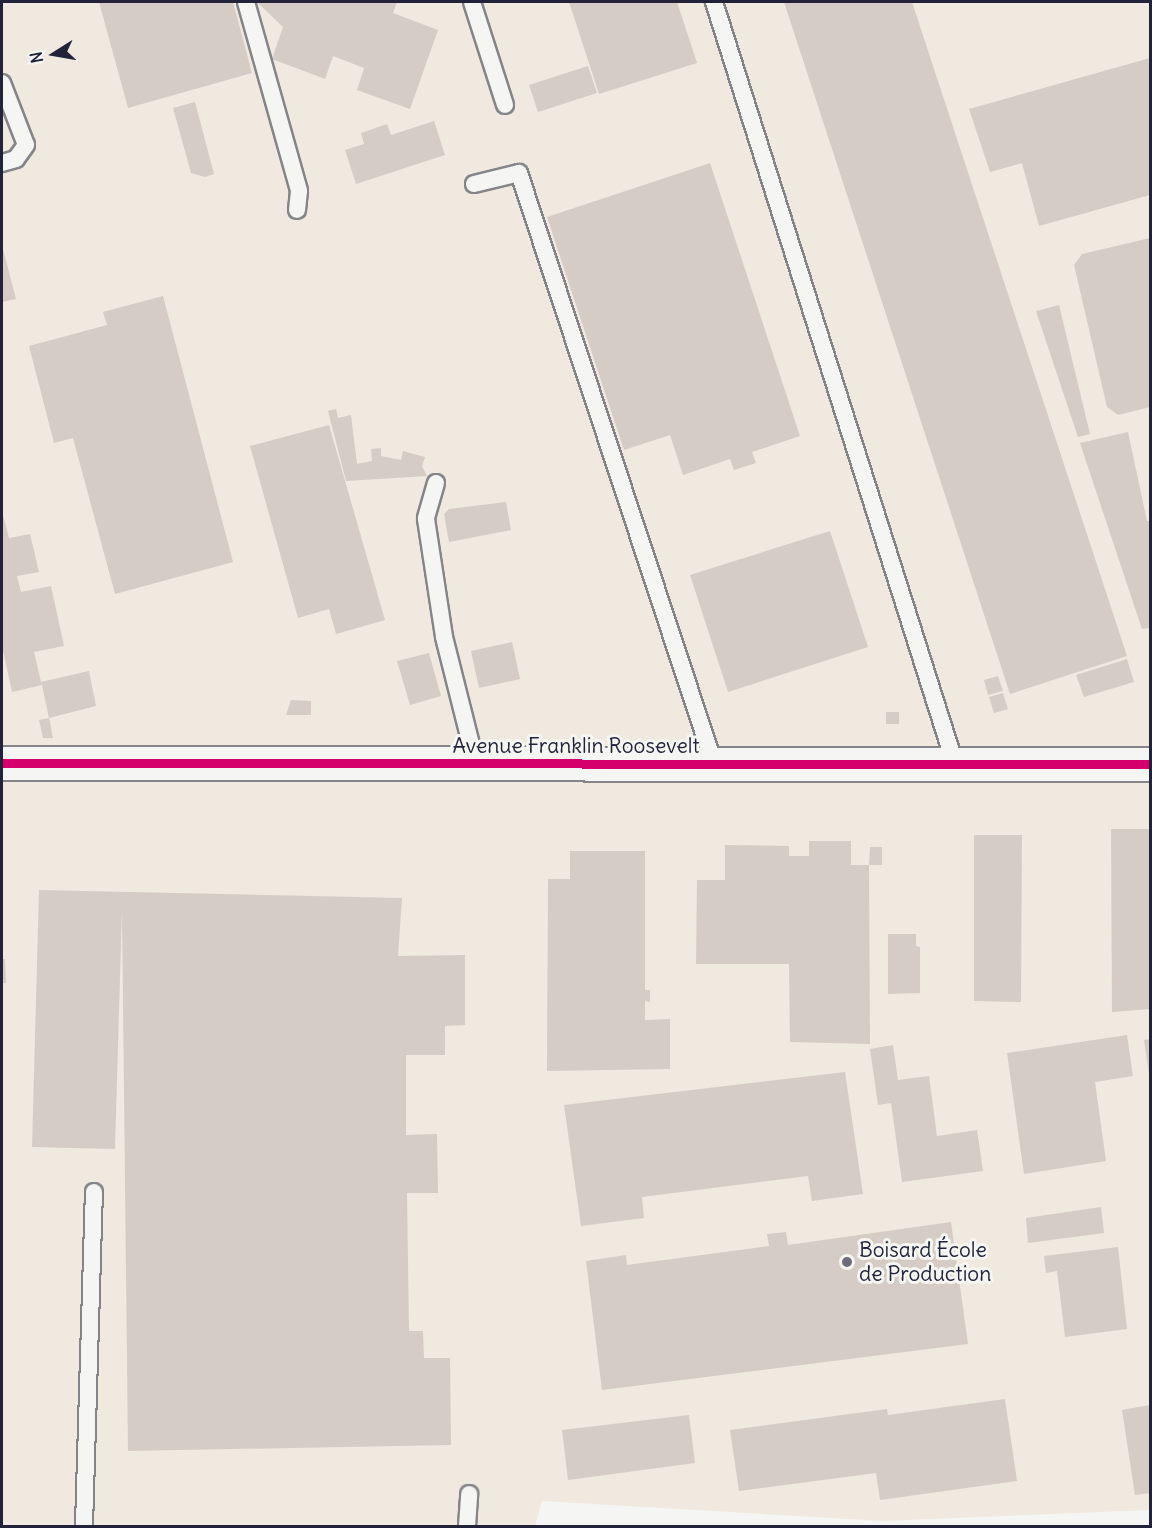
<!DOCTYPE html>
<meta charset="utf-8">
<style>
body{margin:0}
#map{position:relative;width:1152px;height:1528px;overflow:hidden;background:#f5f5f3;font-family:Delius,sans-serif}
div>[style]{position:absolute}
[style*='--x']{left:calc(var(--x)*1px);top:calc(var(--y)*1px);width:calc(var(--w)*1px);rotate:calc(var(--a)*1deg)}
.built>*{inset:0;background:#f0e9e0}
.building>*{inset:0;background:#d5ccc5}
.roads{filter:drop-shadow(2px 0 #858589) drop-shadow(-2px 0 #858589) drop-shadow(0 2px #858589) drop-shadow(0 -2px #858589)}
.service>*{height:16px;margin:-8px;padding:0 8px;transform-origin:8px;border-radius:8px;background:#f5f5f3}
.tertiary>*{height:33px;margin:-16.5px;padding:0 16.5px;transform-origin:16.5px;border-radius:16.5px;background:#f5f5f3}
.cycleway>*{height:9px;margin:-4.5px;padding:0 4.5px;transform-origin:4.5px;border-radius:4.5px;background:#d6006c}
.dots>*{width:16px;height:16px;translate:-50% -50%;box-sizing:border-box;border:3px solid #f6f6f2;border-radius:50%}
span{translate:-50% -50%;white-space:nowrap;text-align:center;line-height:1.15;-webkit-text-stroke:6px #f6f6f2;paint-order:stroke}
.street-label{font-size:21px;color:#22223b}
.poi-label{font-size:21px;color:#22223b}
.left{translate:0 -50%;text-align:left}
.frame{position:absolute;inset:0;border:3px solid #22223b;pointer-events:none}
.north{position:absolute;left:24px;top:24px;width:60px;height:60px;-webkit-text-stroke:4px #f6f6f2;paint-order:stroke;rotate:259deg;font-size:16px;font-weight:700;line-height:24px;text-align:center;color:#22223b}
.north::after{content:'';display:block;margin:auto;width:21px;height:27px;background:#22223b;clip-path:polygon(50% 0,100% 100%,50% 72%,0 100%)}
</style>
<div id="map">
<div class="built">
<i style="clip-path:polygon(2px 2px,1150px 2px,1150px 1510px,883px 1521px,542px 1501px,535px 1526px,2px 1526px)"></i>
</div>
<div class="building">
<i style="clip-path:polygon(99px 2px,233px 2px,252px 73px,128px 108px)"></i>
<i style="clip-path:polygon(257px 2px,397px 2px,393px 13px,438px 30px,410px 109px,357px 90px,364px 68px,333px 56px,325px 79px,272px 59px,283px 27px)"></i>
<i style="clip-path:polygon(569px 2px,677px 2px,697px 63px,599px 94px)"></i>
<i style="clip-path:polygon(784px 2px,912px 2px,1127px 656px,1010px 694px)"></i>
<i style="clip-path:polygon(1150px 58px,1150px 195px,1039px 226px,1022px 163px,990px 172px,969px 109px)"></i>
<i style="clip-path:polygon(588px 66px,597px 93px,538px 112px,529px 85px)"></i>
<i style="clip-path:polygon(195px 102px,214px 174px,205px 177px,191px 173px,173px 108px)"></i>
<i style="clip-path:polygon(434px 121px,445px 155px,356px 184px,345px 150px,364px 144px,361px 133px,387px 124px,391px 135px)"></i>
<i style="clip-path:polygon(710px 163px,800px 436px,752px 452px,756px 463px,734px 470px,730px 459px,683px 475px,670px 435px,624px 450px,547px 217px)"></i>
<i style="clip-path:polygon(1150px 238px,1150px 407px,1118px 415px,1107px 407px,1074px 265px,1082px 254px)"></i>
<i style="clip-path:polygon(2px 245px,16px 299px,2px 302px)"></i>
<i style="clip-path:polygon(163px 296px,233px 562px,115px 594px,73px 438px,54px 443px,29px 346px,107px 325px,103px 312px)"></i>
<i style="clip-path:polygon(1059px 305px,1090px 434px,1078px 437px,1036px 311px)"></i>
<i style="clip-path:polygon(336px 409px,338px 418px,351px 415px,357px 464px,372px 461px,371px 449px,381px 448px,381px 456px,401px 460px,403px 451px,425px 457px,422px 466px,427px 476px,346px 481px,328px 411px)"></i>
<i style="clip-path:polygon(329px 425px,385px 620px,336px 634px,329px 609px,298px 618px,250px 446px)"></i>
<i style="clip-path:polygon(1128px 432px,1147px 521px,1150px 521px,1150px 628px,1142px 629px,1080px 443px)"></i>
<i style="clip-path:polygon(506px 502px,511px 530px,449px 542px,444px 514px,449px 509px)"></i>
<i style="clip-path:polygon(2px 511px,9px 538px,30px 534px,39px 572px,17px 576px,21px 592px,51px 586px,64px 646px,34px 652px,41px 682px,89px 671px,96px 706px,49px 718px,42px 685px,12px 692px,2px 646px)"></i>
<i style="clip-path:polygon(830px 531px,868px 647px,728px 692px,690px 575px)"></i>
<i style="clip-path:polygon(512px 642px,520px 679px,479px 688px,471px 651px)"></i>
<i style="clip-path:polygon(429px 653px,441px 696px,410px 705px,397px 661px)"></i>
<i style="clip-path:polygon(1127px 659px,1134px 682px,1084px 697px,1076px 675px)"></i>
<i style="clip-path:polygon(998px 676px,1003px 691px,988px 695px,984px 680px)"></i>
<i style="clip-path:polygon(1003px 693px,1008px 709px,994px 713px,989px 697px)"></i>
<i style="clip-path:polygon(291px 700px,311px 701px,311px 715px,286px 715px)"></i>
<i style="clip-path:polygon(886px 712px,899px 712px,899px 724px,886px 724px)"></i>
<i style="clip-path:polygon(49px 718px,53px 738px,43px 738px,39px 720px)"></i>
<i style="clip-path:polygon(1111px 829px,1150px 829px,1150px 1009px,1112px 1012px)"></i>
<i style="clip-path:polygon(974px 835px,1022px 835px,1021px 1002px,974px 1001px)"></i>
<i style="clip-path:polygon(809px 841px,851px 841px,851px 865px,869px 865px,870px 1044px,790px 1042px,789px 964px,696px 964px,697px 880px,725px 880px,725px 845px,789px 846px,789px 856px,809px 856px)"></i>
<i style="clip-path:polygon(870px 847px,882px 847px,882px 865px,869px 865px)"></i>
<i style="clip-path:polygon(570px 851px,645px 851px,645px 990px,650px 990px,650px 1002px,645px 1001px,645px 1020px,670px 1019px,670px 1069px,547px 1071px,548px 879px,570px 879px)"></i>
<i style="clip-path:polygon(39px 890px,402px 898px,398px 956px,465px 955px,465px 1025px,445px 1026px,445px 1055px,406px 1055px,406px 1135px,437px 1134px,438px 1193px,407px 1193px,409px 1331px,423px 1331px,424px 1358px,450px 1358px,451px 1445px,128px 1451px,122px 910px,115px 1149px,32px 1147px)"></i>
<i style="clip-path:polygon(888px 934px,916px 934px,916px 946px,920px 947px,920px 993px,888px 994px)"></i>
<i style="clip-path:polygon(2px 959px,5px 959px,6px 983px,2px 983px)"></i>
<i style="clip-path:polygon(1127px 1035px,1133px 1076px,1095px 1082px,1106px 1161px,1024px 1174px,1007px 1053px)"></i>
<i style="clip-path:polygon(1150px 1039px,1150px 1074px,1149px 1074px,1144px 1040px)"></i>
<i style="clip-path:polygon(893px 1045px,898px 1080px,929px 1076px,937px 1136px,977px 1130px,983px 1171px,902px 1182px,891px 1103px,878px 1105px,870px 1049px)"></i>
<i style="clip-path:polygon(845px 1072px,863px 1194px,812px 1201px,808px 1176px,642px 1197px,644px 1218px,581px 1226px,564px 1105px)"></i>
<i style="clip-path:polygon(1101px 1207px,1104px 1233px,1028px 1243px,1026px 1218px)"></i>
<i style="clip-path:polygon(951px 1222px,968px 1344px,602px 1390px,586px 1261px,626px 1255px,627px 1265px,769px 1246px,767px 1234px,786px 1232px,788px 1245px)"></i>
<i style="clip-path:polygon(1118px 1247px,1127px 1329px,1065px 1337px,1057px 1271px,1046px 1273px,1044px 1256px)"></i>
<i style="clip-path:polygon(1005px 1399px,1017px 1481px,880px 1500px,876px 1473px,739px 1491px,730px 1430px,887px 1409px,888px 1415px)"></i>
<i style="clip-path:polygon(1150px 1405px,1150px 1493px,1135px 1495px,1122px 1410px)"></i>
<i style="clip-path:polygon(689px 1415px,695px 1463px,568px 1480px,562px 1430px)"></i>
</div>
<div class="roads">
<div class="service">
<i style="--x:246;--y:2;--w:196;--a:74.3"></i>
<i style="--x:299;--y:191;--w:19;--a:96"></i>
<i style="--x:472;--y:2;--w:108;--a:72.2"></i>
<i style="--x:714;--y:2;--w:799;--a:72.45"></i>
<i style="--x:2;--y:83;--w:66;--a:68.8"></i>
<i style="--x:26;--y:145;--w:17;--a:126"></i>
<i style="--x:16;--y:159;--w:15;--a:164"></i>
<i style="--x:474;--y:184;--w:46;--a:-13.7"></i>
<i style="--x:519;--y:173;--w:622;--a:71.74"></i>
<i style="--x:436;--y:483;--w:37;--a:106"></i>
<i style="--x:426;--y:519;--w:119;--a:81.3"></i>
<i style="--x:444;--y:637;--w:131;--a:75.9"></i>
<i style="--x:84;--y:1526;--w:334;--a:-88.3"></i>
<i style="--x:467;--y:1526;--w:32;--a:-86"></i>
</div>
<div class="tertiary">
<i style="--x:2;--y:763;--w:1148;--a:0.05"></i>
</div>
</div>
<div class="cycleway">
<i style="--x:2;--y:763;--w:1148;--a:0.05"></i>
</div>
<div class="dots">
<i style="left:847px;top:1262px;background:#6c6c7b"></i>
</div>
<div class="street-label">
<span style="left:576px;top:746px">Avenue Franklin Roosevelt</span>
</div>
<div class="poi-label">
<span class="left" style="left:859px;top:1262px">Boisard École<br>de Production</span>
</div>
<div class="frame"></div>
<div class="north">N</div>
</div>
